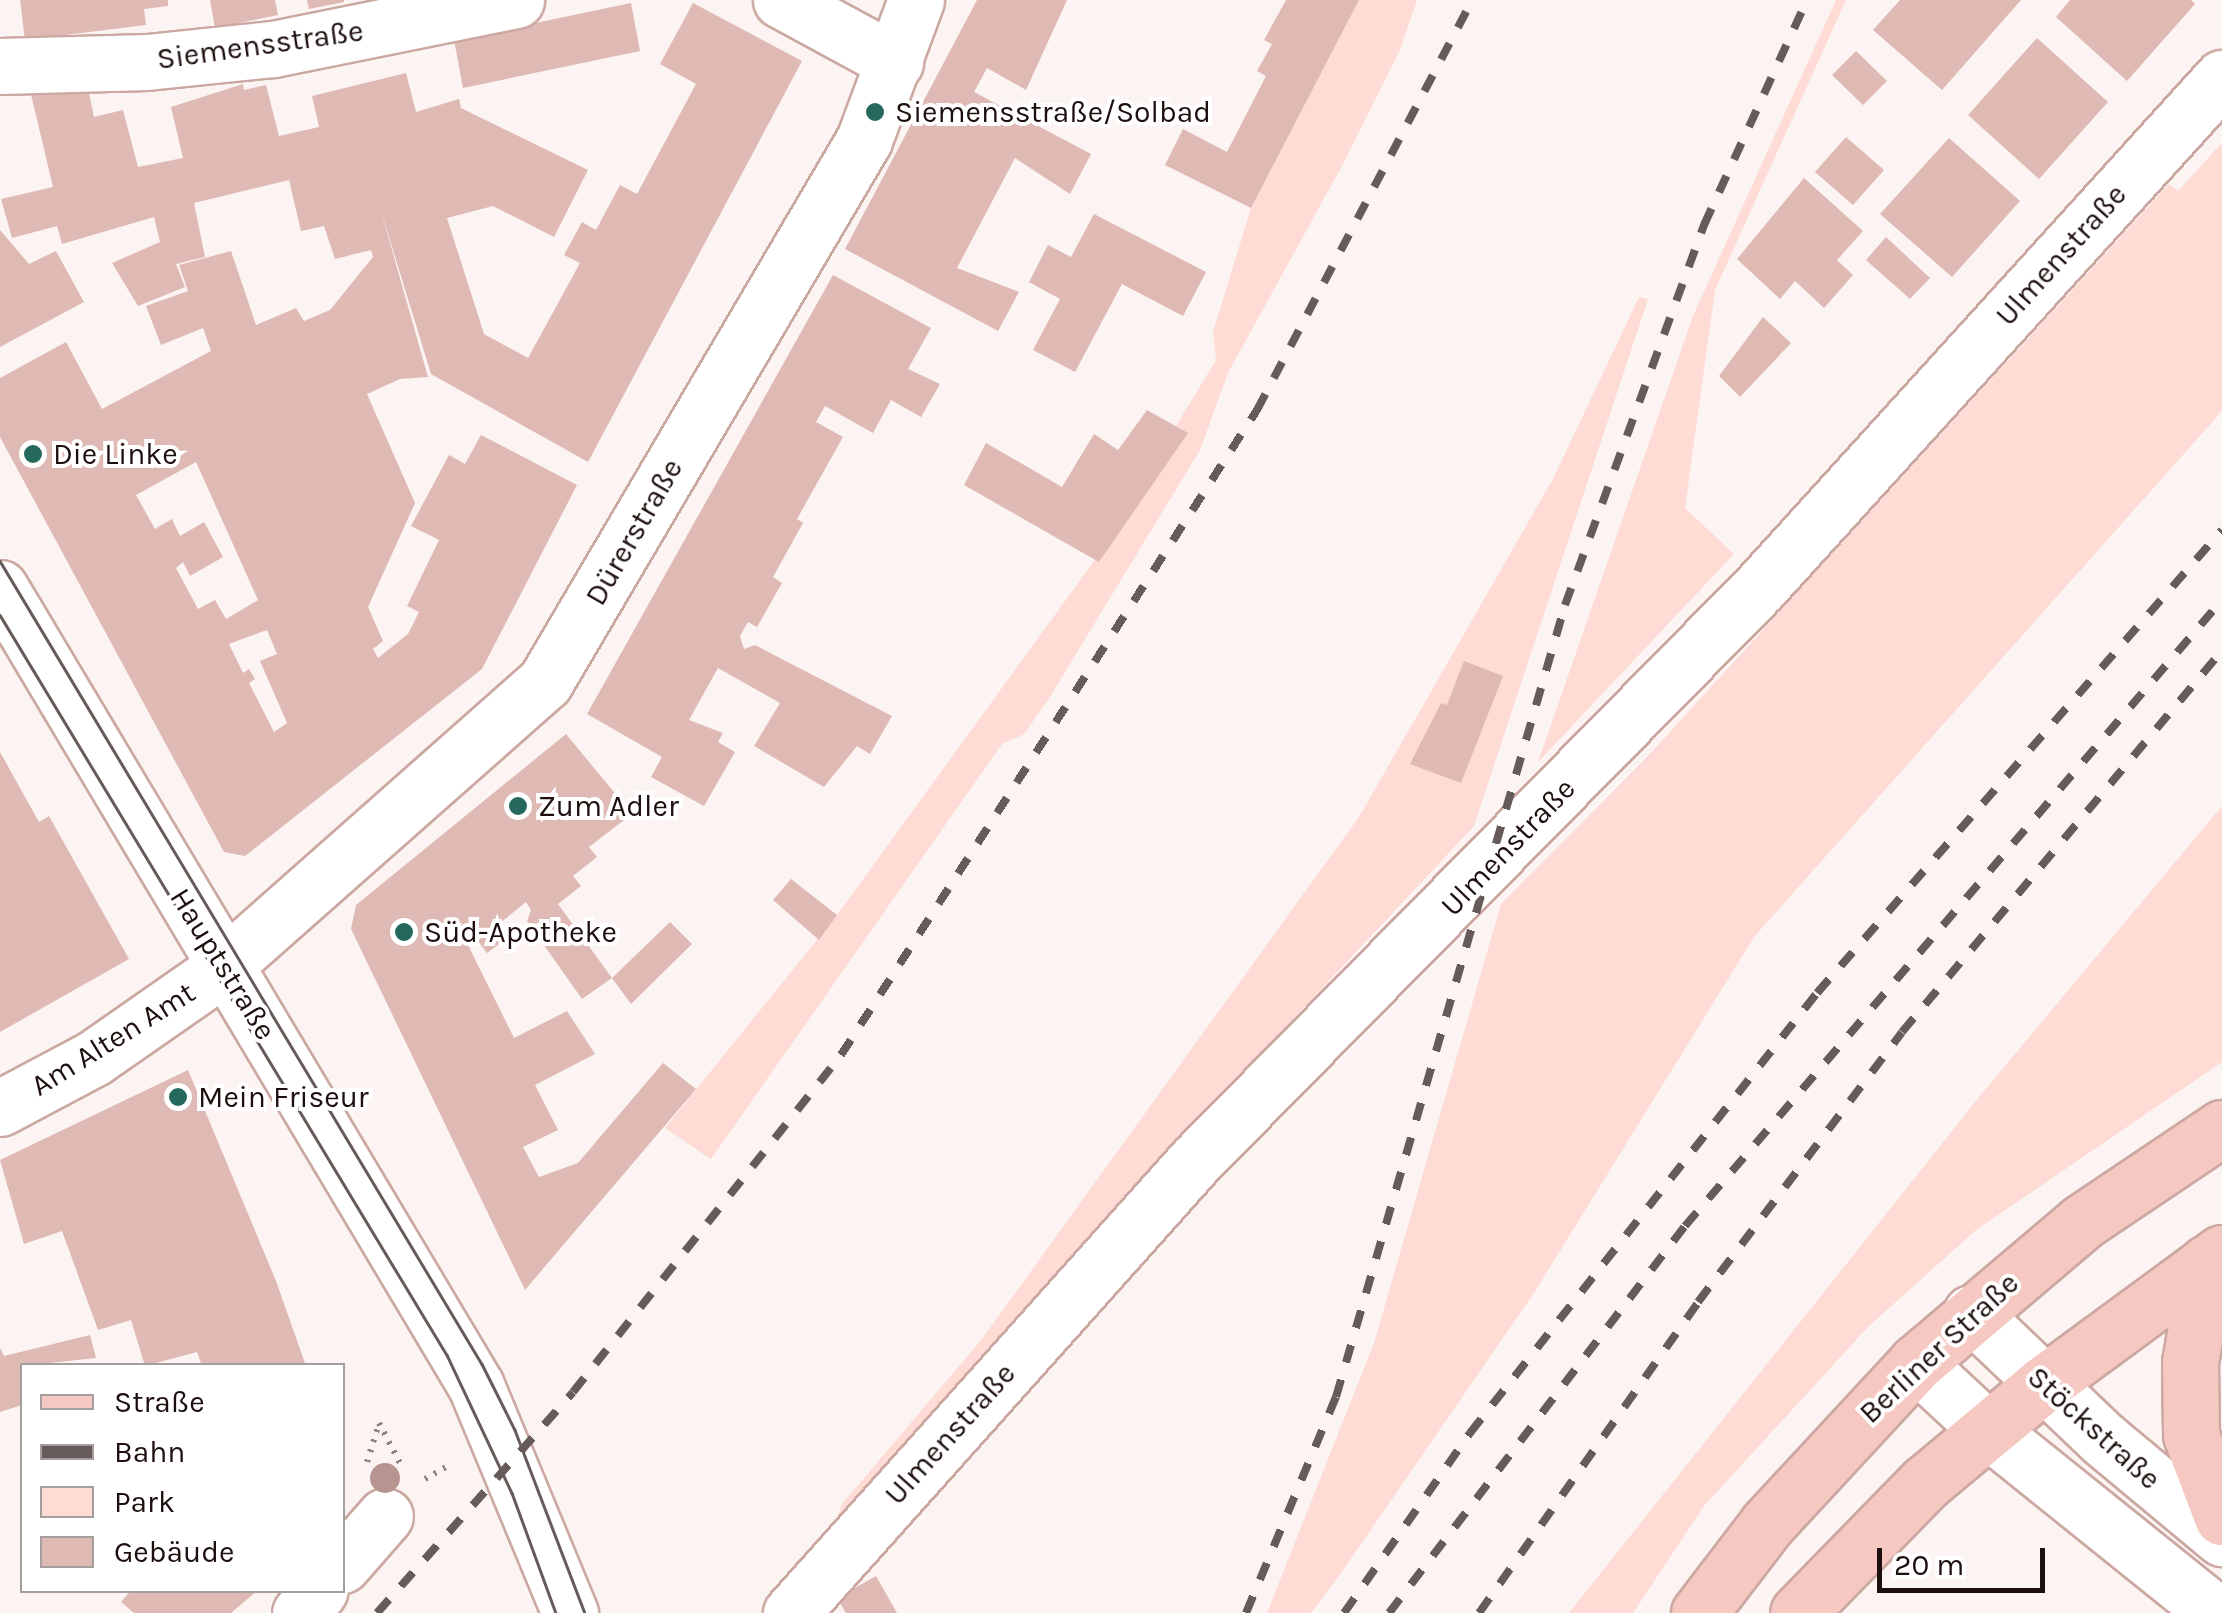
<!DOCTYPE html>
<meta charset="utf-8">
<style>
body{margin:0}
#map{position:relative;width:2222px;height:1613px;overflow:hidden;background:#fcf4f3;font-family:Karla,sans-serif}
div>[style]{position:absolute}
[style*='--x']{left:calc(var(--x)*1px);top:calc(var(--y)*1px);width:calc(var(--w)*1px);rotate:calc(var(--a)*1deg)}
.green>*{inset:0;background:#ffdbd5}
.building>*{inset:0;background:#dfb9b4}
.path>*{height:6px;margin-top:-3px;transform-origin:0;background:repeating-linear-gradient(90deg,#8d8381 0 2.5px,transparent 0 10.5px)}
.roads{filter:drop-shadow(2px 0 #cca8a2) drop-shadow(-2px 0 #cca8a2) drop-shadow(0 2px #cca8a2) drop-shadow(0 -2px #cca8a2)}
.minor>*{height:55px;margin:-27.5px;padding:0 27.5px;transform-origin:27.5px;border-radius:27.5px;background:#fff}
.major>*{height:55px;margin:-27.5px;padding:0 27.5px;transform-origin:27.5px;border-radius:27.5px;background:#f5c8c1}
.tram>*{height:2.5px;margin:-1.25px;padding:0 1.25px;transform-origin:1.25px;border-radius:1.25px;background:#665b59}
.rail>*{height:8px;margin-top:-4px;transform-origin:0;background:repeating-linear-gradient(90deg,#665b59 0 18px,transparent 0 36px)}
.trees>*{width:30px;height:30px;margin:-15px;border-radius:50%;background:#b69490}
.dots>*{width:28px;height:28px;translate:-50% -50%;box-sizing:border-box;border:5px solid #fff;border-radius:50%}
span{translate:-50% -50%;white-space:nowrap;text-align:center;line-height:1.15;-webkit-text-stroke:8px #fff;paint-order:stroke}
.street-label{font-size:30px;color:#1c0f0d}
.poi-label{font-size:30px;color:#1c0f0d}
.left{translate:0 -50%;text-align:left}
.legend{position:absolute;left:20px;top:1363px;width:325px;height:230px;box-sizing:border-box;background:#fff;border:2px solid #a49f9e;margin:0;padding:12px 18px;list-style:none;font-size:30px;color:#1c0f0d}
.legend li{display:flex;align-items:center;gap:20px;height:50px}
.legend b{width:50px;border:2px solid #a49f9e}
.scale{position:absolute;left:1877px;top:1548px;width:168px;height:45px;box-sizing:border-box;border:5px solid #1c0f0d;border-top:0;padding-left:12px;font-size:30px;line-height:35px;white-space:nowrap;color:#1c0f0d;-webkit-text-stroke:8px #fff;paint-order:stroke}
</style>
<div id="map">
<div class="green">
<i style="clip-path:polygon(1359px 0,1417px 0,1400px 50px,1343px 164px,1228px 373px,1200px 450px,1048px 700px,1024px 734px,1002px 744px,711px 1159px,665px 1128px,837px 915px,1187px 433px,1176px 426px,1216px 360px,1213px 332px,1251px 208px)"></i>
<i style="clip-path:polygon(1836px 0,1846px 0,1715px 290px,1685px 508px,1734px 554px,1538px 762px,1693px 316px)"></i>
<i style="clip-path:polygon(2222px 143px,2222px 411px,1754px 937px,1534px 1293px,1341px 1573px,1311px 1613px,1267px 1613px,1374px 1343px,1501px 904px,1649px 755px,2169px 184px,2178px 191px)"></i>
<i style="clip-path:polygon(1639px 297px,1648px 299px,1474px 826px,1157px 1165px,832px 1532px,842px 1504px,982px 1339px,1359px 817px,1553px 479px)"></i>
<i style="clip-path:polygon(2222px 806px,2222px 1062px,1976px 1230px,1868px 1327px,1704px 1506px,1633px 1613px,1569px 1613px,1979px 1097px)"></i>
</div>
<div class="building">
<i style="clip-path:polygon(20px 0,168px 0,168px 6px,144px 9px,146px 25px,25px 40px)"></i>
<i style="clip-path:polygon(210px 0,275px 0,278px 15px,215px 28px)"></i>
<i style="clip-path:polygon(307px 0,344px 0,344px 2px,309px 9px)"></i>
<i style="clip-path:polygon(977px 0,1067px 0,1026px 90px,987px 68px,974px 92px,1091px 154px,1070px 194px,1015px 158px,957px 268px,1019px 292px,998px 331px,845px 249px)"></i>
<i style="clip-path:polygon(1286px 0,1359px 0,1251px 208px,1165px 165px,1183px 129px,1227px 152px,1266px 76px,1257px 71px,1272px 44px,1264px 40px)"></i>
<i style="clip-path:polygon(1900px 0,2021px 0,1942px 90px,1873px 30px)"></i>
<i style="clip-path:polygon(2070px 0,2191px 0,2195px 4px,2127px 81px,2056px 17px)"></i>
<i style="clip-path:polygon(631px 3px,640px 51px,463px 88px,454px 40px)"></i>
<i style="clip-path:polygon(evenodd,693px 3px,802px 61px,588px 462px,431px 374px,381px 211px,428px 377px,400px 379px,367px 394px,415px 503px,368px 607px,383px 641px,373px 649px,378px 658px,408px 634px,419px 612px,407px 606px,439px 540px,411px 526px,449px 455px,465px 464px,481px 435px,577px 485px,482px 669px,245px 856px,224px 852px,0 437px,0 378px,66px 342px,102px 409px,211px 351px,203px 328px,161px 345px,146px 306px,188px 291px,179px 265px,231px 251px,256px 325px,296px 308px,304px 321px,330px 310px,373px 257px,371px 250px,335px 259px,324px 226px,301px 231px,289px 180px,194px 203px,205px 257px,176px 264px,185px 287px,138px 306px,112px 263px,160px 242px,154px 217px,62px 244px,57px 226px,12px 238px,1px 199px,53px 187px,29px 86px,87px 83px,94px 117px,123px 110px,138px 167px,183px 158px,171px 107px,243px 84px,244px 90px,266px 85px,279px 136px,319px 127px,312px 96px,406px 73px,416px 112px,459px 99px,461px 108px,588px 170px,554px 237px,493px 206px,447px 218px,484px 334px,528px 358px,580px 263px,564px 255px,582px 222px,596px 230px,620px 185px,637px 194px,696px 84px,660px 64px,693px 3px,196px 462px,258px 600px,226px 619px,215px 600px,198px 609px,176px 568px,183px 562px,190px 576px,223px 557px,204px 522px,180px 536px,172px 519px,155px 529px,136px 495px,196px 462px,693px 3px,267px 630px,277px 654px,260px 661px,287px 723px,274px 732px,249px 683px,255px 679px,249px 669px,243px 673px,229px 644px,267px 630px)"></i>
<i style="clip-path:polygon(2037px 38px,2108px 102px,2039px 179px,1968px 115px)"></i>
<i style="clip-path:polygon(1856px 51px,1887px 81px,1863px 105px,1832px 75px)"></i>
<i style="clip-path:polygon(1846px 137px,1884px 170px,1853px 205px,1815px 172px)"></i>
<i style="clip-path:polygon(1949px 138px,2020px 201px,1952px 277px,1880px 214px)"></i>
<i style="clip-path:polygon(1804px 178px,1863px 231px,1837px 260px,1853px 275px,1824px 308px,1795px 281px,1780px 299px,1737px 259px)"></i>
<i style="clip-path:polygon(1094px 214px,1206px 272px,1183px 316px,1122px 284px,1075px 372px,1033px 350px,1060px 299px,1029px 282px,1048px 245px,1071px 257px)"></i>
<i style="clip-path:polygon(0 230px,29px 264px,56px 251px,84px 302px,0 347px)"></i>
<i style="clip-path:polygon(1886px 237px,1930px 278px,1910px 299px,1866px 260px)"></i>
<i style="clip-path:polygon(833px 275px,931px 328px,908px 369px,940px 384px,921px 417px,891px 400px,873px 433px,825px 406px,816px 422px,843px 437px,797px 519px,803px 523px,773px 577px,782px 583px,757px 627px,748px 622px,740px 636px,744px 649px,755px 645px,892px 716px,870px 754px,857px 746px,824px 787px,754px 746px,780px 703px,718px 668px,689px 720px,723px 733px,718px 742px,735px 752px,704px 806px,651px 777px,662px 757px,587px 714px)"></i>
<i style="clip-path:polygon(1763px 317px,1791px 343px,1740px 397px,1719px 376px)"></i>
<i style="clip-path:polygon(1147px 410px,1188px 433px,1099px 562px,964px 485px,986px 443px,1062px 487px,1094px 434px,1118px 450px)"></i>
<i style="clip-path:polygon(1464px 661px,1503px 676px,1461px 783px,1410px 764px,1441px 703px,1447px 705px)"></i>
<i style="clip-path:polygon(566px 734px,632px 814px,589px 847px,597px 857px,573px 876px,581px 886px,558px 904px,612px 978px,582px 999px,527px 921px,531px 910px,526px 902px,500px 923px,510px 936px,487px 953px,478px 941px,487px 932px,483px 927px,467px 943px,514px 1038px,567px 1011px,595px 1054px,535px 1085px,558px 1130px,523px 1147px,539px 1177px,578px 1163px,663px 1063px,696px 1089px,525px 1290px,351px 929px,356px 905px)"></i>
<i style="clip-path:polygon(0 752px,39px 822px,49px 816px,129px 959px,0 1032px)"></i>
<i style="clip-path:polygon(791px 879px,837px 915px,819px 940px,773px 900px)"></i>
<i style="clip-path:polygon(670px 922px,692px 944px,631px 1004px,612px 978px)"></i>
<i style="clip-path:polygon(188px 1070px,276px 1281px,306px 1366px,202px 1366px,197px 1352px,145px 1366px,131px 1320px,98px 1330px,62px 1231px,24px 1244px,0 1160px)"></i>
<i style="clip-path:polygon(90px 1335px,96px 1358px,22px 1366px,22px 1405px,0 1412px,0 1348px,4px 1356px)"></i>
<i style="clip-path:polygon(876px 1576px,897px 1613px,846px 1613px,837px 1598px)"></i>
<i style="clip-path:polygon(131px 1590px,258px 1590px,231px 1613px,134px 1613px,121px 1602px)"></i>
</div>
<div class="path">
<i style="--x:367;--y:1462;--w:41;--a:-72.9"></i>
<i style="--x:379;--y:1423;--w:47;--a:62.4"></i>
<i style="--x:425;--y:1479;--w:28;--a:-30"></i>
</div>
<div class="roads">
<div class="minor">
<i style="--x:781;--y:0;--w:130;--a:28.5"></i>
<i style="--x:0;--y:66;--w:147;--a:-1.6"></i>
<i style="--x:147;--y:62;--w:127;--a:-5.9"></i>
<i style="--x:273;--y:49;--w:248;--a:-11.4"></i>
<i style="--x:0;--y:588;--w:929;--a:59.18"></i>
<i style="--x:476;--y:1386;--w:246;--a:67.5"></i>
<i style="--x:0;--y:1108;--w:106;--a:-28"></i>
<i style="--x:94;--y:1058;--w:149;--a:-34.9"></i>
<i style="--x:216;--y:973;--w:439;--a:-41.5"></i>
<i style="--x:545;--y:682;--w:629;--a:-59.52"></i>
<i style="--x:864;--y:140;--w:149;--a:-69.6"></i>
<i style="--x:1971;--y:1313;--w:182;--a:43.7"></i>
<i style="--x:2103;--y:1439;--w:155;--a:39.8"></i>
<i style="--x:1916;--y:1363;--w:98;--a:42.9"></i>
<i style="--x:1988;--y:1430;--w:292;--a:38.8"></i>
<i style="--x:342;--y:1565;--w:65;--a:-48.7"></i>
<i style="--x:300;--y:1613;--w:30;--a:-49"></i>
<i style="--x:791;--y:1613;--w:606;--a:-48.21"></i>
<i style="--x:1195;--y:1161;--w:807;--a:-45.45"></i>
<i style="--x:1761;--y:586;--w:686;--a:-47.78"></i>
</div>
<div class="major">
<i style="--x:2207;--y:1263;--w:100;--a:99.7"></i>
<i style="--x:2190;--y:1362;--w:73;--a:89.2"></i>
<i style="--x:2191;--y:1435;--w:88;--a:69.3"></i>
<i style="--x:1699;--y:1613;--w:112;--a:-52.6"></i>
<i style="--x:1767;--y:1524;--w:219;--a:-47.2"></i>
<i style="--x:1916;--y:1363;--w:218;--a:-40.3"></i>
<i style="--x:2082;--y:1222;--w:169;--a:-33.9"></i>
<i style="--x:1798;--y:1613;--w:182;--a:-45.7"></i>
<i style="--x:1925;--y:1483;--w:153;--a:-39.9"></i>
<i style="--x:2042;--y:1385;--w:223;--a:-36.3"></i>
</div>
</div>
<div class="tram">
<i style="--x:0;--y:561;--w:937;--a:59.03"></i>
<i style="--x:482;--y:1364;--w:74;--a:63.4"></i>
<i style="--x:515;--y:1430;--w:196;--a:69.1"></i>
<i style="--x:0;--y:615;--w:865;--a:58.87"></i>
<i style="--x:447;--y:1355;--w:153;--a:64.8"></i>
<i style="--x:512;--y:1493;--w:128;--a:69.9"></i>
</div>
<div class="rail">
<i style="--x:377;--y:1613;--w:295;--a:-48.4"></i>
<i style="--x:573;--y:1392;--w:431;--a:-51.5"></i>
<i style="--x:841;--y:1055;--w:768;--a:-57.18"></i>
<i style="--x:1257;--y:410;--w:463;--a:-62.3"></i>
<i style="--x:1246;--y:1613;--w:234;--a:-67.4"></i>
<i style="--x:1336;--y:1397;--w:824;--a:-73.87"></i>
<i style="--x:1565;--y:605;--w:405;--a:-69.9"></i>
<i style="--x:1704;--y:225;--w:247;--a:-65.4"></i>
<i style="--x:1344;--y:1613;--w:220;--a:-55"></i>
<i style="--x:1470;--y:1433;--w:560;--a:-51.74"></i>
<i style="--x:1817;--y:993;--w:615;--a:-48.82"></i>
<i style="--x:1389;--y:1613;--w:487;--a:-52.6"></i>
<i style="--x:1685;--y:1226;--w:825;--a:-49.38"></i>
<i style="--x:1479;--y:1613;--w:380;--a:-54.8"></i>
<i style="--x:1698;--y:1302;--w:338;--a:-52.9"></i>
<i style="--x:1902;--y:1032;--w:498;--a:-50"></i>
</div>
<div class="trees">
<i style="left:385px;top:1478px"></i>
</div>
<div class="dots">
<i style="left:875px;top:112px;background:#24695c"></i>
<i style="left:33px;top:454px;background:#24695c"></i>
<i style="left:518px;top:806px;background:#24695c"></i>
<i style="left:404px;top:932px;background:#24695c"></i>
<i style="left:178px;top:1097px;background:#24695c"></i>
</div>
<div class="street-label">
<span style="left:260px;top:45px;rotate:-8deg">Siemensstraße</span>
<span style="left:2061px;top:255px;rotate:-48deg">Ulmenstraße</span>
<span style="left:634px;top:532px;rotate:-60deg">Dürerstraße</span>
<span style="left:1508px;top:847px;rotate:-46deg">Ulmenstraße</span>
<span style="left:223px;top:964px;rotate:58deg">Hauptstraße</span>
<span style="left:113px;top:1039px;rotate:-32deg">Am Alten Amt</span>
<span style="left:1939px;top:1348px;rotate:-43deg">Berliner Straße</span>
<span style="left:2094px;top:1428px;rotate:42deg">Stöckstraße</span>
<span style="left:950px;top:1434px;rotate:-48deg">Ulmenstraße</span>
</div>
<div class="poi-label">
<span class="left" style="left:895px;top:112px">Siemensstraße/Solbad</span>
<span class="left" style="left:53px;top:454px">Die Linke</span>
<span class="left" style="left:538px;top:806px">Zum Adler</span>
<span class="left" style="left:424px;top:932px">Süd-Apotheke</span>
<span class="left" style="left:198px;top:1097px">Mein Friseur</span>
</div>
<ul class="legend">
<li><b style="height:12px;background:#f5c8c1"></b>Straße</li>
<li><b style="height:12px;background:#665b59"></b>Bahn</li>
<li><b style="height:28px;background:#ffdbd5"></b>Park</li>
<li><b style="height:28px;background:#dfb9b4"></b>Gebäude</li>
</ul>
<div class="scale">20 m</div>
</div>
